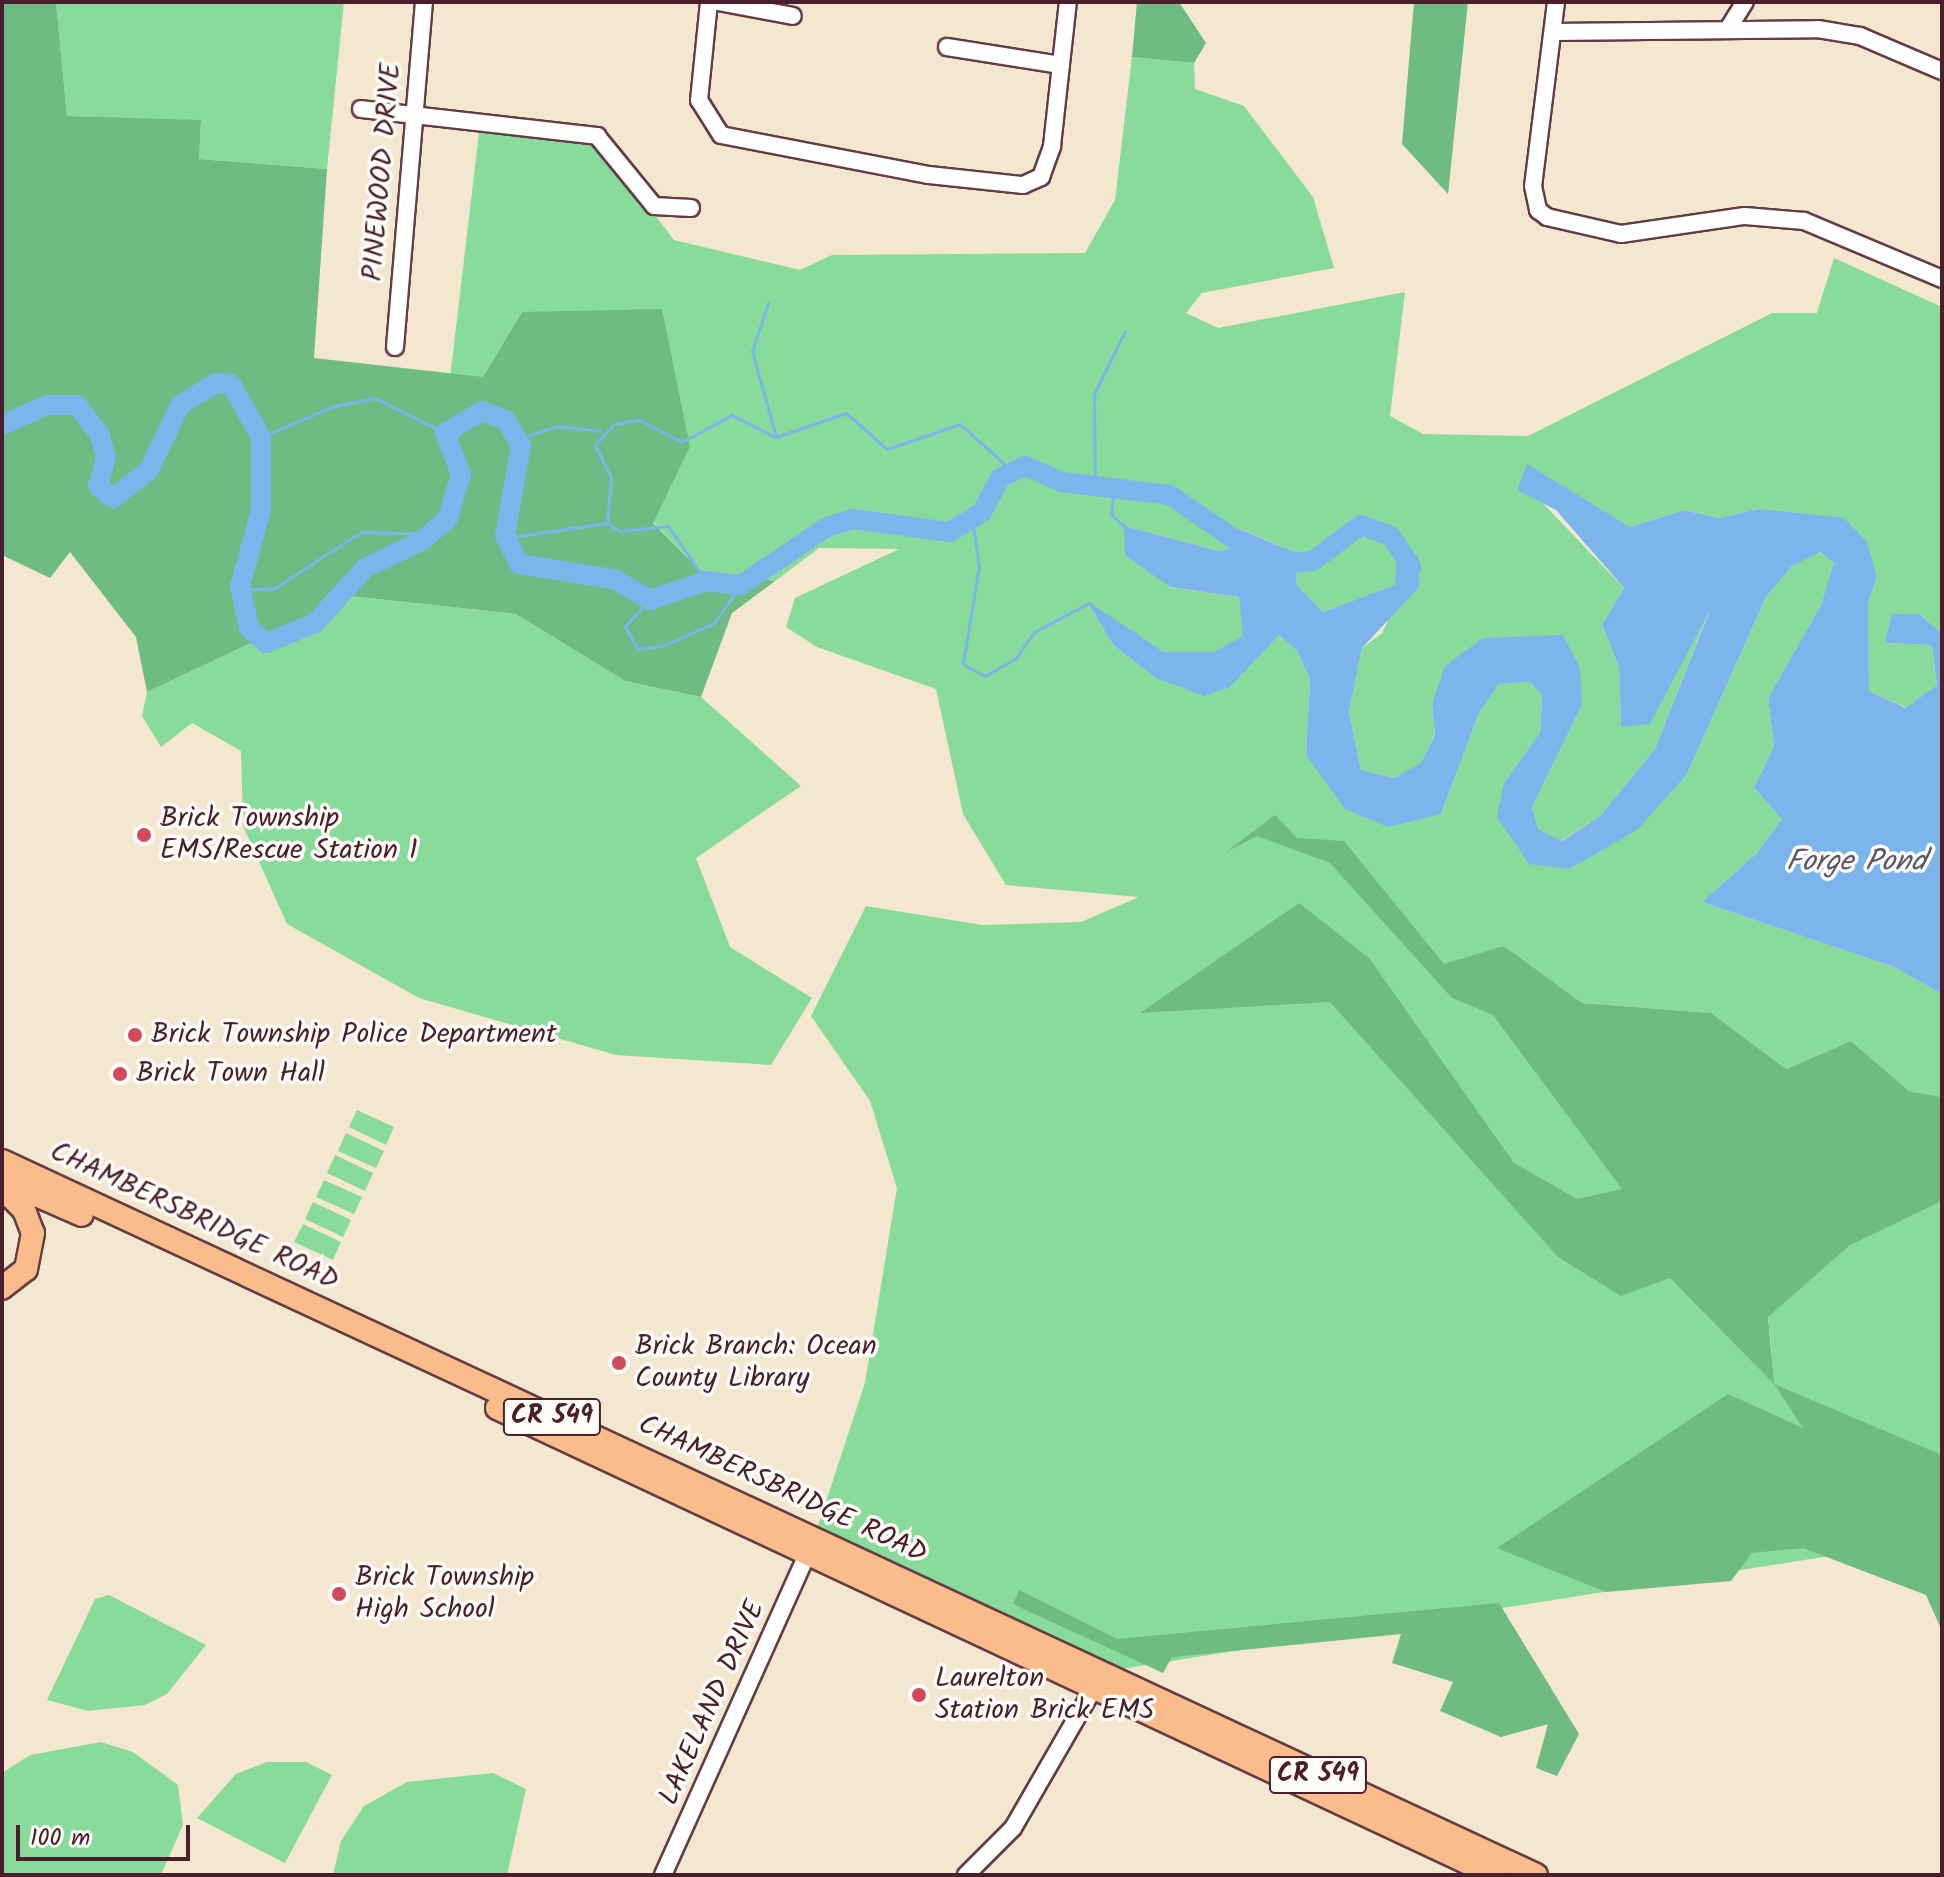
<!DOCTYPE html>
<style>
body{margin:0}
#map{position:relative;width:1944px;height:1877px;overflow:hidden;background:#f4e7d0;font-family:Kalam,sans-serif}
div>[style]{position:absolute}
[style*='--x']{left:calc(var(--x)*1px);top:calc(var(--y)*1px);width:calc(var(--w)*1px);rotate:calc(var(--a)*1deg)}
.green>*{inset:0;background:#89db9b}
.forest>*{inset:0;background:#6ebb83}
.water>*{inset:0;background:#7cb5ec}
.stream>*{height:3px;margin:-1.5px;padding:0 1.5px;transform-origin:1.5px;border-radius:1.5px;background:#7cb5ec}
.river>*{height:20px;margin:-10px;padding:0 10px;transform-origin:10px;border-radius:10px;background:#7cb5ec}
.roads{filter:drop-shadow(2px 0 #643d44) drop-shadow(-2px 0 #643d44) drop-shadow(0 2px #643d44) drop-shadow(0 -2px #643d44)}
.minor>*{height:16px;margin:-8px;padding:0 8px;transform-origin:8px;border-radius:8px;background:#fff}
.major>*{height:22px;margin:-11px;padding:0 11px;transform-origin:11px;border-radius:11px;background:#f9bc8a}
.dots>*{width:22px;height:22px;translate:-50% -50%;box-sizing:border-box;border:4px solid #fdfcf7;border-radius:50%}
span{translate:-50% -50%;white-space:nowrap;text-align:center;line-height:1.15;-webkit-text-stroke:7px #fdfcf7;paint-order:stroke}
.shield-label span{padding:2px 6px;background:#fdfcf7;border:2px solid;border-radius:6px;-webkit-text-stroke-width:0}
.shield-label{font-size:26px;color:#4a1f2b;font-weight:700}
.street-label{font-size:28px;color:#4a1f2b}
.poi-label{font-size:28px;color:#4a1f2b}
.left{translate:0 -50%;text-align:left}
.water-label{font-size:30px;color:#5c546f;font-style:italic}
.frame{position:absolute;inset:0;border:4px solid #4a1f2b;pointer-events:none}
.scale{position:absolute;left:16px;top:1825px;width:174px;height:36px;box-sizing:border-box;border:4px solid #4a1f2b;border-top:0;padding-left:10px;font-size:24px;line-height:28px;white-space:nowrap;color:#4a1f2b;-webkit-text-stroke:6px #fdfcf7;paint-order:stroke}
</style>
<div id="map">
<div class="green">
<i style="clip-path:polygon(56px 2px,344px 2px,327px 169px,199px 159px,201px 121px,67px 116px)"></i>
<i style="clip-path:polygon(1132px 57px,1194px 63px,1195px 89px,1244px 106px,1313px 197px,1334px 268px,1202px 293px,1186px 313px,1218px 328px,1405px 292px,1390px 416px,1423px 434px,1528px 436px,1772px 313px,1817px 313px,1834px 258px,1942px 307px,1942px 633px,1919px 614px,1885px 643px,1932px 645px,1937px 685px,1907px 708px,1869px 691px,1868px 602px,1877px 577px,1758px 509px,1719px 518px,1684px 510px,1630px 527px,1527px 465px,1534px 494px,1624px 588px,1602px 625px,1619px 667px,1621px 726px,1712px 604px,1655px 749px,1600px 816px,1561px 841px,1538px 830px,1532px 807px,1582px 705px,1563px 635px,1432px 704px,1435px 734px,1421px 764px,1394px 778px,1361px 770px,1349px 710px,1362px 648px,1382px 633px,1418px 555px,1399px 544px,1396px 585px,1323px 612px,1297px 585px,1294px 552px,1241px 529px,1235px 548px,1219px 551px,1124px 526px,1169px 587px,1239px 597px,1244px 636px,1215px 652px,1164px 652px,1088px 603px,1113px 645px,1156px 678px,1230px 687px,1278px 634px,1297px 651px,1310px 679px,1306px 756px,1441px 814px,1479px 713px,1499px 684px,1530px 682px,1542px 695px,1540px 734px,1504px 783px,1529px 864px,1687px 774px,1766px 597px,1792px 566px,1821px 552px,1835px 563px,1821px 605px,1768px 698px,1774px 746px,1754px 788px,1782px 819px,1757px 853px,1702px 902px,1894px 967px,1942px 994px,1942px 1097px,1909px 1091px,1851px 1041px,1786px 1069px,1711px 1013px,1582px 1003px,1504px 946px,1772px 1355px,1768px 1316px,1849px 1246px,1942px 1201px,1942px 1538px,1102px 1672px,814px 1538px,865px 1383px,897px 1188px,870px 1101px,811px 1016px,866px 906px,982px 925px,1081px 922px,1139px 897px,1006px 885px,963px 814px,936px 689px,817px 647px,786px 627px,795px 598px,899px 549px,819px 548px,775px 581px,700px 570px,653px 522px,690px 447px,522px 312px,483px 377px,450px 378px,479px 133px,585px 137px,612px 159px,674px 240px,800px 270px,832px 255px,1085px 253px,1115px 200px)"></i>
<i style="clip-path:polygon(350px 596px,516px 614px,625px 681px,701px 697px,801px 786px,696px 858px,730px 947px,812px 998px,771px 1065px,616px 1055px,419px 998px,287px 924px,243px 826px,241px 751px,192px 723px,161px 747px,142px 716px,147px 692px)"></i>
<i style="clip-path:polygon(357px 1110px,394px 1127px,386px 1145px,349px 1127px)"></i>
<i style="clip-path:polygon(346px 1133px,384px 1151px,376px 1168px,338px 1151px)"></i>
<i style="clip-path:polygon(335px 1155px,373px 1173px,365px 1191px,327px 1173px)"></i>
<i style="clip-path:polygon(324px 1180px,362px 1197px,354px 1214px,316px 1197px)"></i>
<i style="clip-path:polygon(313px 1202px,351px 1220px,343px 1237px,305px 1219px)"></i>
<i style="clip-path:polygon(303px 1224px,341px 1242px,333px 1260px,294px 1242px)"></i>
<i style="clip-path:polygon(109px 1595px,206px 1645px,167px 1694px,145px 1705px,88px 1711px,47px 1700px,95px 1599px)"></i>
<i style="clip-path:polygon(101px 1742px,133px 1752px,178px 1785px,183px 1825px,161px 1875px,2px 1875px,2px 1773px,30px 1755px)"></i>
<i style="clip-path:polygon(267px 1762px,306px 1762px,332px 1775px,285px 1863px,197px 1818px,236px 1774px)"></i>
<i style="clip-path:polygon(493px 1773px,526px 1789px,507px 1875px,333px 1875px,341px 1841px,364px 1806px,407px 1782px)"></i>
</div>
<div class="forest">
<i style="clip-path:polygon(2px 2px,56px 2px,67px 116px,201px 120px,199px 159px,327px 169px,314px 358px,483px 377px,522px 312px,662px 309px,690px 447px,653px 523px,700px 570px,775px 581px,732px 613px,701px 697px,625px 681px,516px 614px,350px 596px,147px 692px,136px 637px,70px 552px,50px 578px,2px 555px)"></i>
<i style="clip-path:polygon(1137px 2px,1179px 2px,1206px 43px,1194px 63px,1132px 57px)"></i>
<i style="clip-path:polygon(1414px 2px,1468px 2px,1448px 194px,1402px 144px)"></i>
<i style="clip-path:polygon(1275px 815px,1297px 838px,1344px 841px,1444px 964px,1504px 946px,1582px 1003px,1711px 1013px,1786px 1069px,1851px 1041px,1909px 1091px,1942px 1097px,1942px 1201px,1849px 1246px,1768px 1317px,1774px 1384px,1942px 1455px,1942px 1631px,1926px 1595px,1803px 1548px,1752px 1553px,1731px 1581px,1606px 1592px,1497px 1548px,1728px 1394px,1803px 1428px,1774px 1384px,1670px 1278px,1621px 1296px,1558px 1257px,1330px 1002px,1140px 1013px,1299px 903px,1369px 958px,1514px 1163px,1577px 1199px,1622px 1189px,1493px 1015px,1452px 998px,1330px 863px,1257px 836px,1226px 852px)"></i>
<i style="clip-path:polygon(1019px 1590px,1117px 1639px,1499px 1603px,1579px 1734px,1557px 1776px,1536px 1768px,1548px 1724px,1501px 1737px,1440px 1711px,1453px 1682px,1392px 1663px,1401px 1634px,1172px 1657px,1163px 1673px,1013px 1604px)"></i>
</div>
<div class="water">
<i style="clip-path:polygon(1527px 464px,1630px 527px,1684px 510px,1719px 518px,1758px 509px,1844px 518px,1867px 542px,1877px 577px,1868px 602px,1869px 691px,1906px 708px,1937px 685px,1932px 645px,1885px 643px,1892px 614px,1919px 614px,1942px 633px,1942px 994px,1894px 967px,1702px 902px,1757px 853px,1782px 819px,1754px 788px,1774px 746px,1768px 698px,1821px 605px,1834px 563px,1821px 552px,1792px 566px,1766px 597px,1687px 774px,1637px 830px,1569px 869px,1529px 864px,1497px 817px,1504px 783px,1540px 733px,1542px 695px,1530px 682px,1499px 684px,1479px 713px,1441px 814px,1388px 827px,1345px 809px,1306px 755px,1310px 679px,1297px 651px,1279px 635px,1230px 687px,1204px 696px,1156px 678px,1113px 645px,1087px 601px,1164px 652px,1214px 652px,1243px 636px,1239px 597px,1170px 587px,1125px 555px,1124px 526px,1219px 551px,1234px 548px,1240px 529px,1294px 552px,1297px 585px,1323px 612px,1395px 585px,1398px 544px,1418px 555px,1419px 587px,1362px 648px,1349px 711px,1361px 770px,1394px 778px,1421px 763px,1435px 735px,1432px 704px,1445px 666px,1483px 638px,1563px 635px,1580px 668px,1582px 705px,1532px 807px,1538px 829px,1562px 841px,1600px 816px,1655px 749px,1710px 610px,1650px 724px,1621px 727px,1619px 667px,1602px 625px,1624px 588px,1556px 510px,1517px 490px)"></i>
</div>
<div class="stream">
<i style="--x:768;--y:303;--w:51;--a:108.4"></i>
<i style="--x:752;--y:351;--w:89;--a:74.4"></i>
<i style="--x:776;--y:437;--w:74;--a:-18.9"></i>
<i style="--x:846;--y:413;--w:55;--a:41.3"></i>
<i style="--x:887;--y:449;--w:77;--a:-18.9"></i>
<i style="--x:960;--y:424;--w:69;--a:42"></i>
<i style="--x:261;--y:437;--w:79;--a:-23"></i>
<i style="--x:334;--y:406;--w:42;--a:-11"></i>
<i style="--x:375;--y:398;--w:78;--a:26.6"></i>
<i style="--x:519;--y:439;--w:39;--a:-19"></i>
<i style="--x:556;--y:426;--w:44;--a:6.5"></i>
<i style="--x:1095;--y:489;--w:95;--a:-90.6"></i>
<i style="--x:1094;--y:394;--w:70;--a:-63.8"></i>
<i style="--x:1114;--y:489;--w:25;--a:97"></i>
<i style="--x:1111;--y:514;--w:19;--a:43"></i>
<i style="--x:972;--y:519;--w:48;--a:81.5"></i>
<i style="--x:979;--y:566;--w:99;--a:99.3"></i>
<i style="--x:963;--y:664;--w:25;--a:29"></i>
<i style="--x:985;--y:676;--w:36;--a:-30"></i>
<i style="--x:1016;--y:658;--w:32;--a:-55"></i>
<i style="--x:1034;--y:632;--w:62;--a:-27.8"></i>
<i style="--x:607;--y:523;--w:45;--a:-84.9"></i>
<i style="--x:611;--y:478;--w:37;--a:-116"></i>
<i style="--x:595;--y:445;--w:28;--a:-48"></i>
<i style="--x:614;--y:424;--w:25;--a:-9"></i>
<i style="--x:639;--y:420;--w:48;--a:27.1"></i>
<i style="--x:682;--y:442;--w:57;--a:-28.4"></i>
<i style="--x:732;--y:415;--w:48;--a:27.1"></i>
<i style="--x:505;--y:538;--w:103;--a:-8.4"></i>
<i style="--x:607;--y:523;--w:14;--a:34"></i>
<i style="--x:619;--y:531;--w:49;--a:-5.8"></i>
<i style="--x:668;--y:526;--w:67;--a:55.4"></i>
<i style="--x:240;--y:590;--w:35;--a:-3"></i>
<i style="--x:275;--y:588;--w:103;--a:-33.1"></i>
<i style="--x:361;--y:532;--w:71;--a:1.6"></i>
<i style="--x:650;--y:600;--w:36;--a:134"></i>
<i style="--x:625;--y:626;--w:26;--a:61"></i>
<i style="--x:638;--y:649;--w:27;--a:-8"></i>
<i style="--x:665;--y:645;--w:54;--a:-24.2"></i>
<i style="--x:714;--y:623;--w:47;--a:-54.6"></i>
</div>
<div class="river">
<i style="--x:2;--y:425;--w:49;--a:-24"></i>
<i style="--x:47;--y:405;--w:30;--a:0"></i>
<i style="--x:77;--y:405;--w:38;--a:53"></i>
<i style="--x:100;--y:435;--w:23;--a:75"></i>
<i style="--x:106;--y:457;--w:30;--a:105"></i>
<i style="--x:98;--y:486;--w:19;--a:39"></i>
<i style="--x:113;--y:498;--w:46;--a:-37.9"></i>
<i style="--x:149;--y:470;--w:72;--a:-64.5"></i>
<i style="--x:180;--y:405;--w:42;--a:-31.4"></i>
<i style="--x:216;--y:383;--w:15;--a:4"></i>
<i style="--x:231;--y:384;--w:61;--a:60.5"></i>
<i style="--x:261;--y:437;--w:73;--a:90"></i>
<i style="--x:261;--y:510;--w:79;--a:105.4"></i>
<i style="--x:240;--y:586;--w:43;--a:77.9"></i>
<i style="--x:249;--y:628;--w:23;--a:41"></i>
<i style="--x:266;--y:643;--w:53;--a:-22.2"></i>
<i style="--x:315;--y:623;--w:74;--a:-47.7"></i>
<i style="--x:365;--y:568;--w:64;--a:-25.8"></i>
<i style="--x:423;--y:540;--w:33;--a:-41"></i>
<i style="--x:448;--y:518;--w:46;--a:-73.5"></i>
<i style="--x:461;--y:474;--w:44;--a:-111.3"></i>
<i style="--x:445;--y:433;--w:43;--a:-30.7"></i>
<i style="--x:482;--y:411;--w:26;--a:21"></i>
<i style="--x:506;--y:420;--w:30;--a:60"></i>
<i style="--x:521;--y:446;--w:91;--a:100.1"></i>
<i style="--x:505;--y:536;--w:31;--a:63"></i>
<i style="--x:519;--y:564;--w:96;--a:9"></i>
<i style="--x:614;--y:579;--w:42;--a:30.3"></i>
<i style="--x:650;--y:600;--w:59;--a:-18.7"></i>
<i style="--x:706;--y:581;--w:35;--a:7"></i>
<i style="--x:741;--y:585;--w:102;--a:-34.2"></i>
<i style="--x:825;--y:528;--w:28;--a:-18"></i>
<i style="--x:852;--y:519;--w:99;--a:7.6"></i>
<i style="--x:950;--y:532;--w:38;--a:-32"></i>
<i style="--x:982;--y:512;--w:38;--a:-62"></i>
<i style="--x:1000;--y:478;--w:28;--a:-26"></i>
<i style="--x:1025;--y:466;--w:40;--a:23.4"></i>
<i style="--x:1062;--y:482;--w:109;--a:6.9"></i>
<i style="--x:1170;--y:495;--w:124;--a:34.5"></i>
<i style="--x:1272;--y:565;--w:41;--a:-5.6"></i>
<i style="--x:1313;--y:561;--w:60;--a:-36.9"></i>
<i style="--x:1361;--y:525;--w:32;--a:20"></i>
<i style="--x:1391;--y:536;--w:37;--a:57"></i>
</div>
<div class="roads">
<div class="minor">
<i style="--x:709;--y:2;--w:99;--a:95.8"></i>
<i style="--x:699;--y:100;--w:41;--a:57.8"></i>
<i style="--x:721;--y:135;--w:212;--a:10.9"></i>
<i style="--x:929;--y:175;--w:95;--a:6.1"></i>
<i style="--x:1023;--y:185;--w:20;--a:-24"></i>
<i style="--x:1041;--y:177;--w:33;--a:-70"></i>
<i style="--x:1052;--y:146;--w:145;--a:-83.7"></i>
<i style="--x:718;--y:2;--w:76;--a:10.6"></i>
<i style="--x:1556;--y:2;--w:185;--a:97.1"></i>
<i style="--x:1533;--y:186;--w:25;--a:78"></i>
<i style="--x:1538;--y:210;--w:11;--a:38"></i>
<i style="--x:1547;--y:217;--w:76;--a:12.9"></i>
<i style="--x:1621;--y:234;--w:125;--a:-8.3"></i>
<i style="--x:1745;--y:216;--w:59;--a:4.8"></i>
<i style="--x:1804;--y:221;--w:150;--a:22.8"></i>
<i style="--x:1728;--y:29;--w:32;--a:-58"></i>
<i style="--x:1553;--y:32;--w:265;--a:-0.6"></i>
<i style="--x:1818;--y:29;--w:43;--a:9.5"></i>
<i style="--x:1860;--y:36;--w:89;--a:23.1"></i>
<i style="--x:947;--y:47;--w:115;--a:9"></i>
<i style="--x:361;--y:109;--w:238;--a:6.5"></i>
<i style="--x:597;--y:136;--w:90;--a:50.8"></i>
<i style="--x:654;--y:206;--w:37;--a:3"></i>
<i style="--x:395;--y:347;--w:346;--a:-85.2"></i>
<i style="--x:663;--y:1875;--w:354;--a:-65.8"></i>
<i style="--x:966;--y:1875;--w:66;--a:-45"></i>
<i style="--x:1013;--y:1828;--w:172;--a:-60"></i>
</div>
<div class="major">
<i style="--x:2;--y:1161;--w:1692;--a:24.96"></i>
<i style="--x:2;--y:1180;--w:87;--a:23.6"></i>
<i style="--x:2;--y:1188;--w:31;--a:45"></i>
<i style="--x:24;--y:1210;--w:25;--a:69"></i>
<i style="--x:33;--y:1233;--w:37;--a:101"></i>
<i style="--x:26;--y:1269;--w:31;--a:142"></i>
<i style="--x:497;--y:1408;--w:1101;--a:25.1"></i>
</div>
</div>
<div class="dots">
<i style="left:144px;top:835px;background:#d1495b"></i>
<i style="left:135px;top:1035px;background:#d1495b"></i>
<i style="left:120px;top:1074px;background:#d1495b"></i>
<i style="left:619px;top:1363px;background:#d1495b"></i>
<i style="left:339px;top:1594px;background:#d1495b"></i>
<i style="left:919px;top:1695px;background:#d1495b"></i>
</div>
<div class="shield-label">
<span style="left:552px;top:1417px">CR 549</span>
<span style="left:1318px;top:1775px">CR 549</span>
</div>
<div class="street-label">
<span style="left:383px;top:172px;rotate:-85deg">PINEWOOD DRIVE</span>
<span style="left:194px;top:1217px;rotate:25deg">CHAMBERSBRIDGE ROAD</span>
<span style="left:782px;top:1490px;rotate:25deg">CHAMBERSBRIDGE ROAD</span>
<span style="left:713px;top:1703px;rotate:-66deg">LAKELAND DRIVE</span>
</div>
<div class="poi-label">
<span class="left" style="left:160px;top:835px">Brick Township<br>EMS/Rescue Station 1</span>
<span class="left" style="left:151px;top:1035px">Brick Township Police Department</span>
<span class="left" style="left:136px;top:1074px">Brick Town Hall</span>
<span class="left" style="left:635px;top:1363px">Brick Branch: Ocean<br>County Library</span>
<span class="left" style="left:355px;top:1594px">Brick Township<br>High School</span>
<span class="left" style="left:935px;top:1695px">Laurelton<br>Station Brick EMS</span>
</div>
<div class="water-label">
<span style="left:1856px;top:862px">Forge Pond</span>
</div>
<div class="frame"></div>
<div class="scale">100 m</div>
</div>
